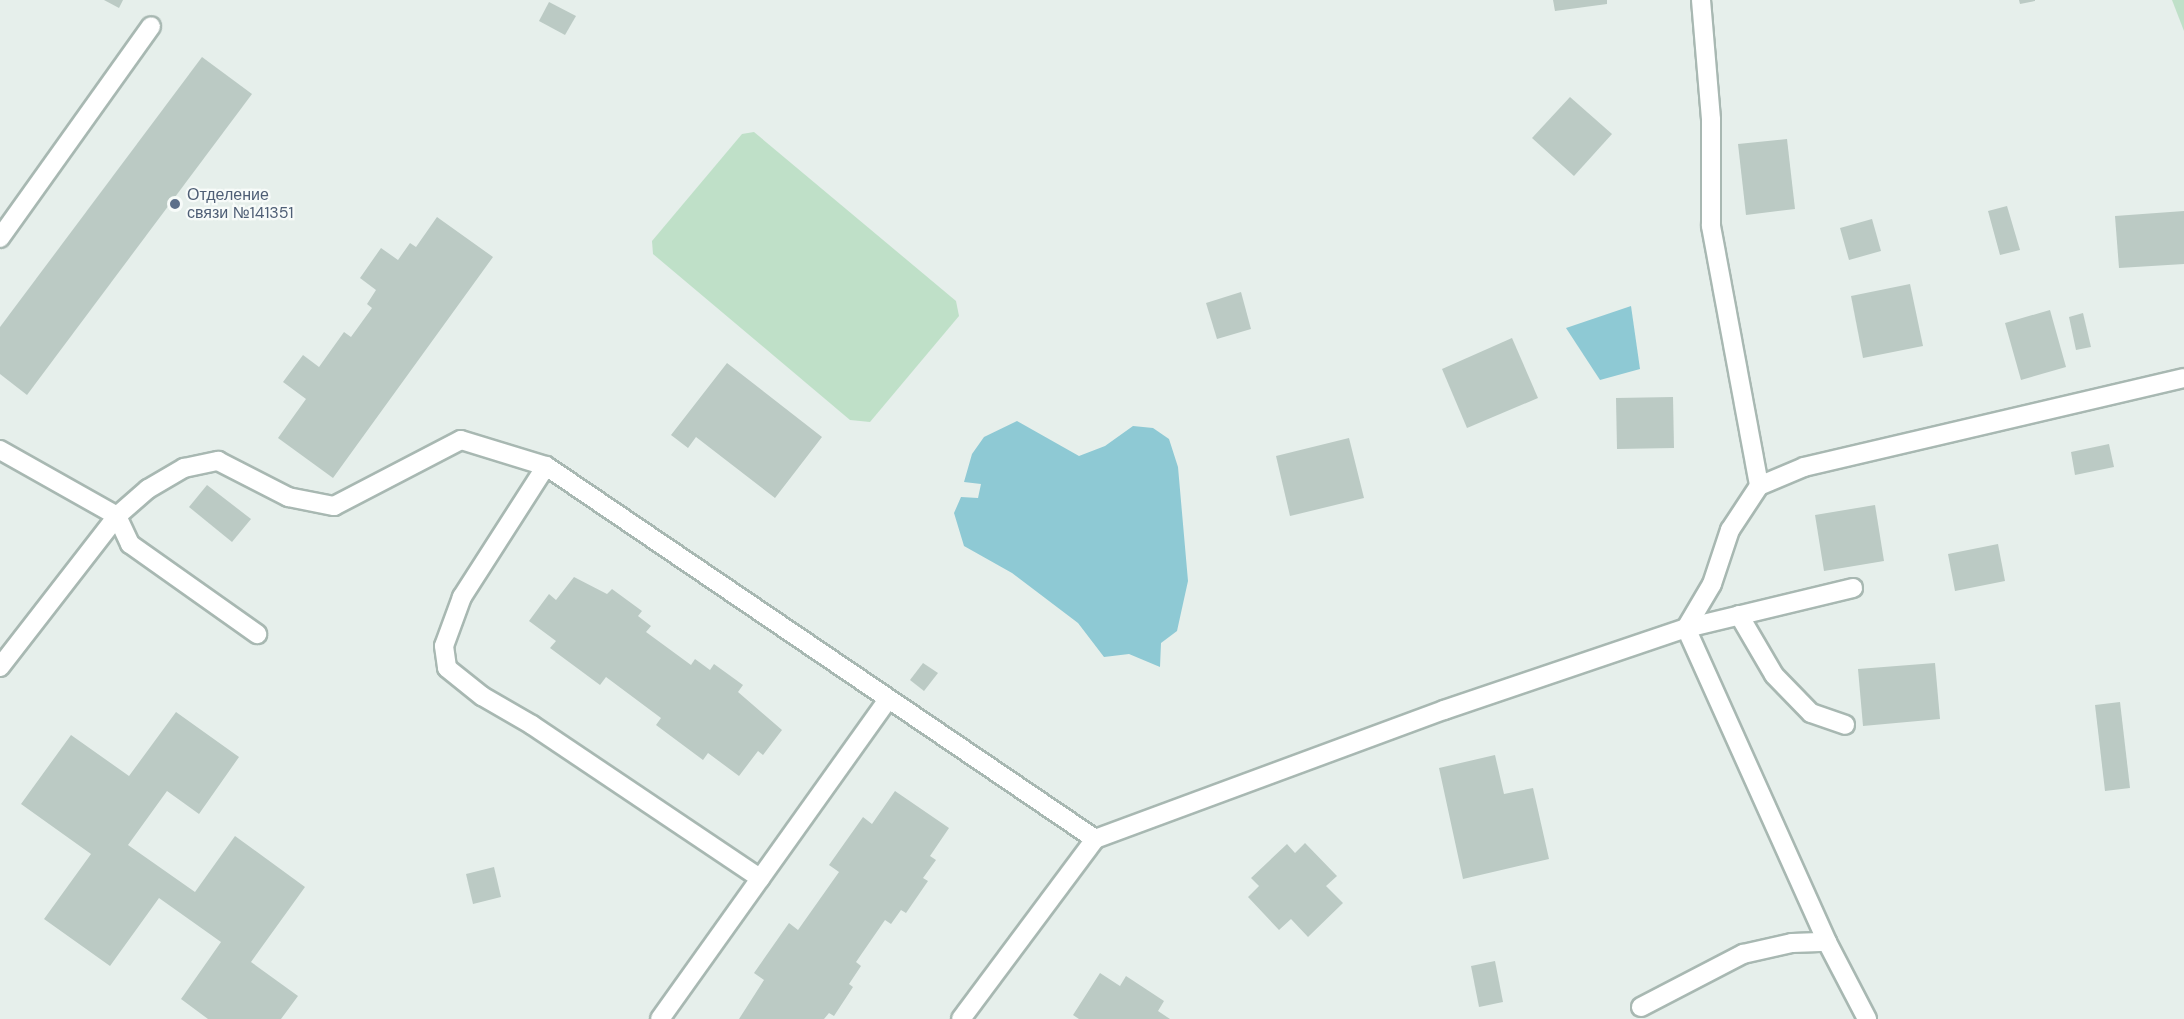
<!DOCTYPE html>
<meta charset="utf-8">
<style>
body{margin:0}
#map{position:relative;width:2184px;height:1019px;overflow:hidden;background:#e6efeb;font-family:"DM Sans",sans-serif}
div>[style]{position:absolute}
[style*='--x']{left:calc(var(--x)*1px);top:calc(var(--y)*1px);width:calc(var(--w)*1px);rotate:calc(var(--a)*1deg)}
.green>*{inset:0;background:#bfe0c8}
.water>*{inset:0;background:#8ec9d4}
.building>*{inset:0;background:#bbcac4}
.roads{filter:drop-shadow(2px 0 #a8b8b2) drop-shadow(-2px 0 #a8b8b2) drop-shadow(0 2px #a8b8b2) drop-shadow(0 -2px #a8b8b2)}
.lane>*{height:18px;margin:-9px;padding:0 9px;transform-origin:9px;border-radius:9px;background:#fff}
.dots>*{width:16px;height:16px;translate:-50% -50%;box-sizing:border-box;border:3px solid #f7fbf9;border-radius:50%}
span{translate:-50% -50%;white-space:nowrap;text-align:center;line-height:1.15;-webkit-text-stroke:4.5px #f7fbf9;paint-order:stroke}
.service-label{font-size:16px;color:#4e5e75}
.left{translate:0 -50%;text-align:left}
</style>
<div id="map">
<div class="green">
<i style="clip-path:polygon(2172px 0,2184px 0,2184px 31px)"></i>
<i style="clip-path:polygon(754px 132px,956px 301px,959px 316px,870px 422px,850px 420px,653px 254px,652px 241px,742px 134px)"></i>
</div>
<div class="water">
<i style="clip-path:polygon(1631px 306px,1640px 369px,1600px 380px,1566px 328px)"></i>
<i style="clip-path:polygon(1017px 421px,1079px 456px,1105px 446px,1133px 426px,1153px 428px,1169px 439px,1178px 467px,1188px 581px,1177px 631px,1161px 643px,1160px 667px,1129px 654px,1104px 657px,1078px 623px,1012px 573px,964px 546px,954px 513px,961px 497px,978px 498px,981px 484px,964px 482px,972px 454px,984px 437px)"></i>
</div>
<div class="building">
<i style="clip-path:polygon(104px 0,123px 0,119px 8px)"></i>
<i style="clip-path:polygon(1553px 0,1607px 0,1607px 4px,1555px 11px)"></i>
<i style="clip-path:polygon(2019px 0,2035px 0,2035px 1px,2020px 4px)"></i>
<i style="clip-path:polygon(549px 2px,576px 16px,565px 35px,539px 21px)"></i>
<i style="clip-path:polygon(202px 57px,252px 94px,27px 395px,0 374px,0 327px)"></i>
<i style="clip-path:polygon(1570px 97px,1612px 134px,1574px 176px,1532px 138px)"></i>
<i style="clip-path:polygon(1787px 139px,1795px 209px,1746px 215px,1738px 144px)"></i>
<i style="clip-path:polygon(2007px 206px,2020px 250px,2000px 255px,1988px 211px)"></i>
<i style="clip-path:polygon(2184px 211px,2184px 264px,2119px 268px,2115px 216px)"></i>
<i style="clip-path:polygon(437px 217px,493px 257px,333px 478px,278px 438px,306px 399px,283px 382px,303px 355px,319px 367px,344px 332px,351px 337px,372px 308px,367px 304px,376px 290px,360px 278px,381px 248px,398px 260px,410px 243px,416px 247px)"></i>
<i style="clip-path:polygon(1872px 219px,1881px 251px,1849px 260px,1840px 228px)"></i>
<i style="clip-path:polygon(1910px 284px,1923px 346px,1863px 358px,1851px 296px)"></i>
<i style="clip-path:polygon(1241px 292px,1251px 329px,1217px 339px,1206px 303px)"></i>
<i style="clip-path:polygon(2050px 310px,2066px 367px,2021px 380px,2005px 323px)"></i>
<i style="clip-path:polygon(2083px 313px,2091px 347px,2076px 350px,2069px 317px)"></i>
<i style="clip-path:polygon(1512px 338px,1538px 398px,1467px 428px,1442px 369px)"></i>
<i style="clip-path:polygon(727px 363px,822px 437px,775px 498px,696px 437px,688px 448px,671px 435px)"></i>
<i style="clip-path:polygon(1673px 397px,1674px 448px,1617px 449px,1616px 398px)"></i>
<i style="clip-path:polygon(1349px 438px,1364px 498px,1290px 516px,1276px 456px)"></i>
<i style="clip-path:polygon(2109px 444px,2114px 467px,2075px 475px,2071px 452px)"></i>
<i style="clip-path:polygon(207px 485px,251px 519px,232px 542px,189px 507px)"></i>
<i style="clip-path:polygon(1875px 505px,1884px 561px,1824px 571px,1815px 515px)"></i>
<i style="clip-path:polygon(1998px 544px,2005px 581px,1955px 591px,1948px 554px)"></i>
<i style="clip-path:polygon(574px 577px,607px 594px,612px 589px,642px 611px,638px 616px,651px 626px,646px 632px,691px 665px,695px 659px,710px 670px,714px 664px,743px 685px,738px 692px,782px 730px,763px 755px,758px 751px,739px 776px,708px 753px,703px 760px,656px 725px,661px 718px,606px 677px,600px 685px,550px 648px,556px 641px,529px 621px,549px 594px,556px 600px)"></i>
<i style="clip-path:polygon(923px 663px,938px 673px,924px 691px,910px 680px)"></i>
<i style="clip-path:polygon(1935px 663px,1940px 719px,1863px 726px,1858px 669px)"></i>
<i style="clip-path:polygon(2120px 702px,2130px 788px,2105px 791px,2095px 705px)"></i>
<i style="clip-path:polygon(176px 712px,239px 757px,199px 814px,167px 791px,128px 845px,195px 892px,235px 836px,305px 887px,251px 962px,298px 996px,281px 1019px,208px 1019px,181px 999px,221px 942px,159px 898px,110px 966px,44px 919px,91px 854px,21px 804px,71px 735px,129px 776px)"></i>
<i style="clip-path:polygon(1495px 755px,1504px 794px,1533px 788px,1549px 859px,1463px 879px,1439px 768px)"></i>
<i style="clip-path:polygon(895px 791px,949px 828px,930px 856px,936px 860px,923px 878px,928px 881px,906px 913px,901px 910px,891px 924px,885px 920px,856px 962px,861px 966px,849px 984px,853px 987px,834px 1016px,829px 1013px,824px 1019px,739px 1019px,764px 980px,754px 973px,789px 923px,798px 930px,839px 872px,829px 865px,863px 817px,872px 824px)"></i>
<i style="clip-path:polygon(1305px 843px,1337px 876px,1326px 886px,1343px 903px,1308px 937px,1291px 919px,1279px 930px,1248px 897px,1259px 886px,1251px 878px,1287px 844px,1295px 853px)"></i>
<i style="clip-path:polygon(494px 867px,501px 897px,473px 904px,466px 874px)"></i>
<i style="clip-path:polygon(1495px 961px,1503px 1002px,1479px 1007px,1471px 966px)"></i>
<i style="clip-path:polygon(1100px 973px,1120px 986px,1126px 976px,1164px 1001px,1158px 1011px,1170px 1019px,1079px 1019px,1073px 1015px)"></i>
</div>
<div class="roads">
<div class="lane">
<i style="--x:1701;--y:0;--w:120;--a:85.2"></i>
<i style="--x:1711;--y:120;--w:106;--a:90"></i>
<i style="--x:1711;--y:226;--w:264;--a:79.5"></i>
<i style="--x:0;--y:238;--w:260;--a:-54.5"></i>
<i style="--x:0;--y:450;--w:134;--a:29.4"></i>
<i style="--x:117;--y:516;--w:31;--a:65"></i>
<i style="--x:130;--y:544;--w:156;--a:35.3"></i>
<i style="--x:546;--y:466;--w:156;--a:122.7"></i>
<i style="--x:462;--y:597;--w:52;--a:110.2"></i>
<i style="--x:444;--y:646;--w:22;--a:82"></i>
<i style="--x:447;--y:668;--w:45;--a:38.7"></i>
<i style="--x:482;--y:696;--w:58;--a:30.1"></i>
<i style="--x:532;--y:725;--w:275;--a:33.9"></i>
<i style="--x:1853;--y:588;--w:172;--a:166.5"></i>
<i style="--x:1686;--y:628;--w:344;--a:65.8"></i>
<i style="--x:1827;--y:942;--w:87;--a:62.5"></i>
<i style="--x:1739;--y:615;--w:69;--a:59.7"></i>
<i style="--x:1774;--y:675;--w:53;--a:45.8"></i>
<i style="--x:1811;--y:713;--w:36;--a:19"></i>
<i style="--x:0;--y:667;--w:191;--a:-52.2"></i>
<i style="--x:117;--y:516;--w:41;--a:-41.1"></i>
<i style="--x:148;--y:489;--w:42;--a:-30.3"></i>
<i style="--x:184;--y:468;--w:35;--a:-12"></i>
<i style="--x:218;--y:461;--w:79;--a:27.2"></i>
<i style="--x:288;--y:497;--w:47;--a:11.1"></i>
<i style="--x:334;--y:506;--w:143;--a:-27.5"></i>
<i style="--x:461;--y:440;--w:89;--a:17"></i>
<i style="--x:546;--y:466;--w:664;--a:34.19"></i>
<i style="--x:1641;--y:1007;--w:115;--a:-27.5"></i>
<i style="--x:1743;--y:954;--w:50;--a:-12.7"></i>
<i style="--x:1792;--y:943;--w:35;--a:-2"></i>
<i style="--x:660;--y:1019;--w:391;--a:-54.5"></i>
<i style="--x:961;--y:1019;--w:224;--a:-53.3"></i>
<i style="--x:1095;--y:839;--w:372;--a:-20.3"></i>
<i style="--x:1444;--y:710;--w:256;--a:-18.7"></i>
<i style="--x:1686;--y:628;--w:51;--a:-59.4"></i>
<i style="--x:1712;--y:584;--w:57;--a:-71.6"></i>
<i style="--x:1730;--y:530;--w:53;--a:-56.6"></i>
<i style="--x:1759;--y:486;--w:49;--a:-22.9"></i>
<i style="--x:1804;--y:467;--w:390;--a:-13.2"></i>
</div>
</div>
<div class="dots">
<i style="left:175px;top:204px;background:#5c6f8a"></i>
</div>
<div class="service-label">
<span class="left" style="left:187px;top:204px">Отделение<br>связи №141351</span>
</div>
</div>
